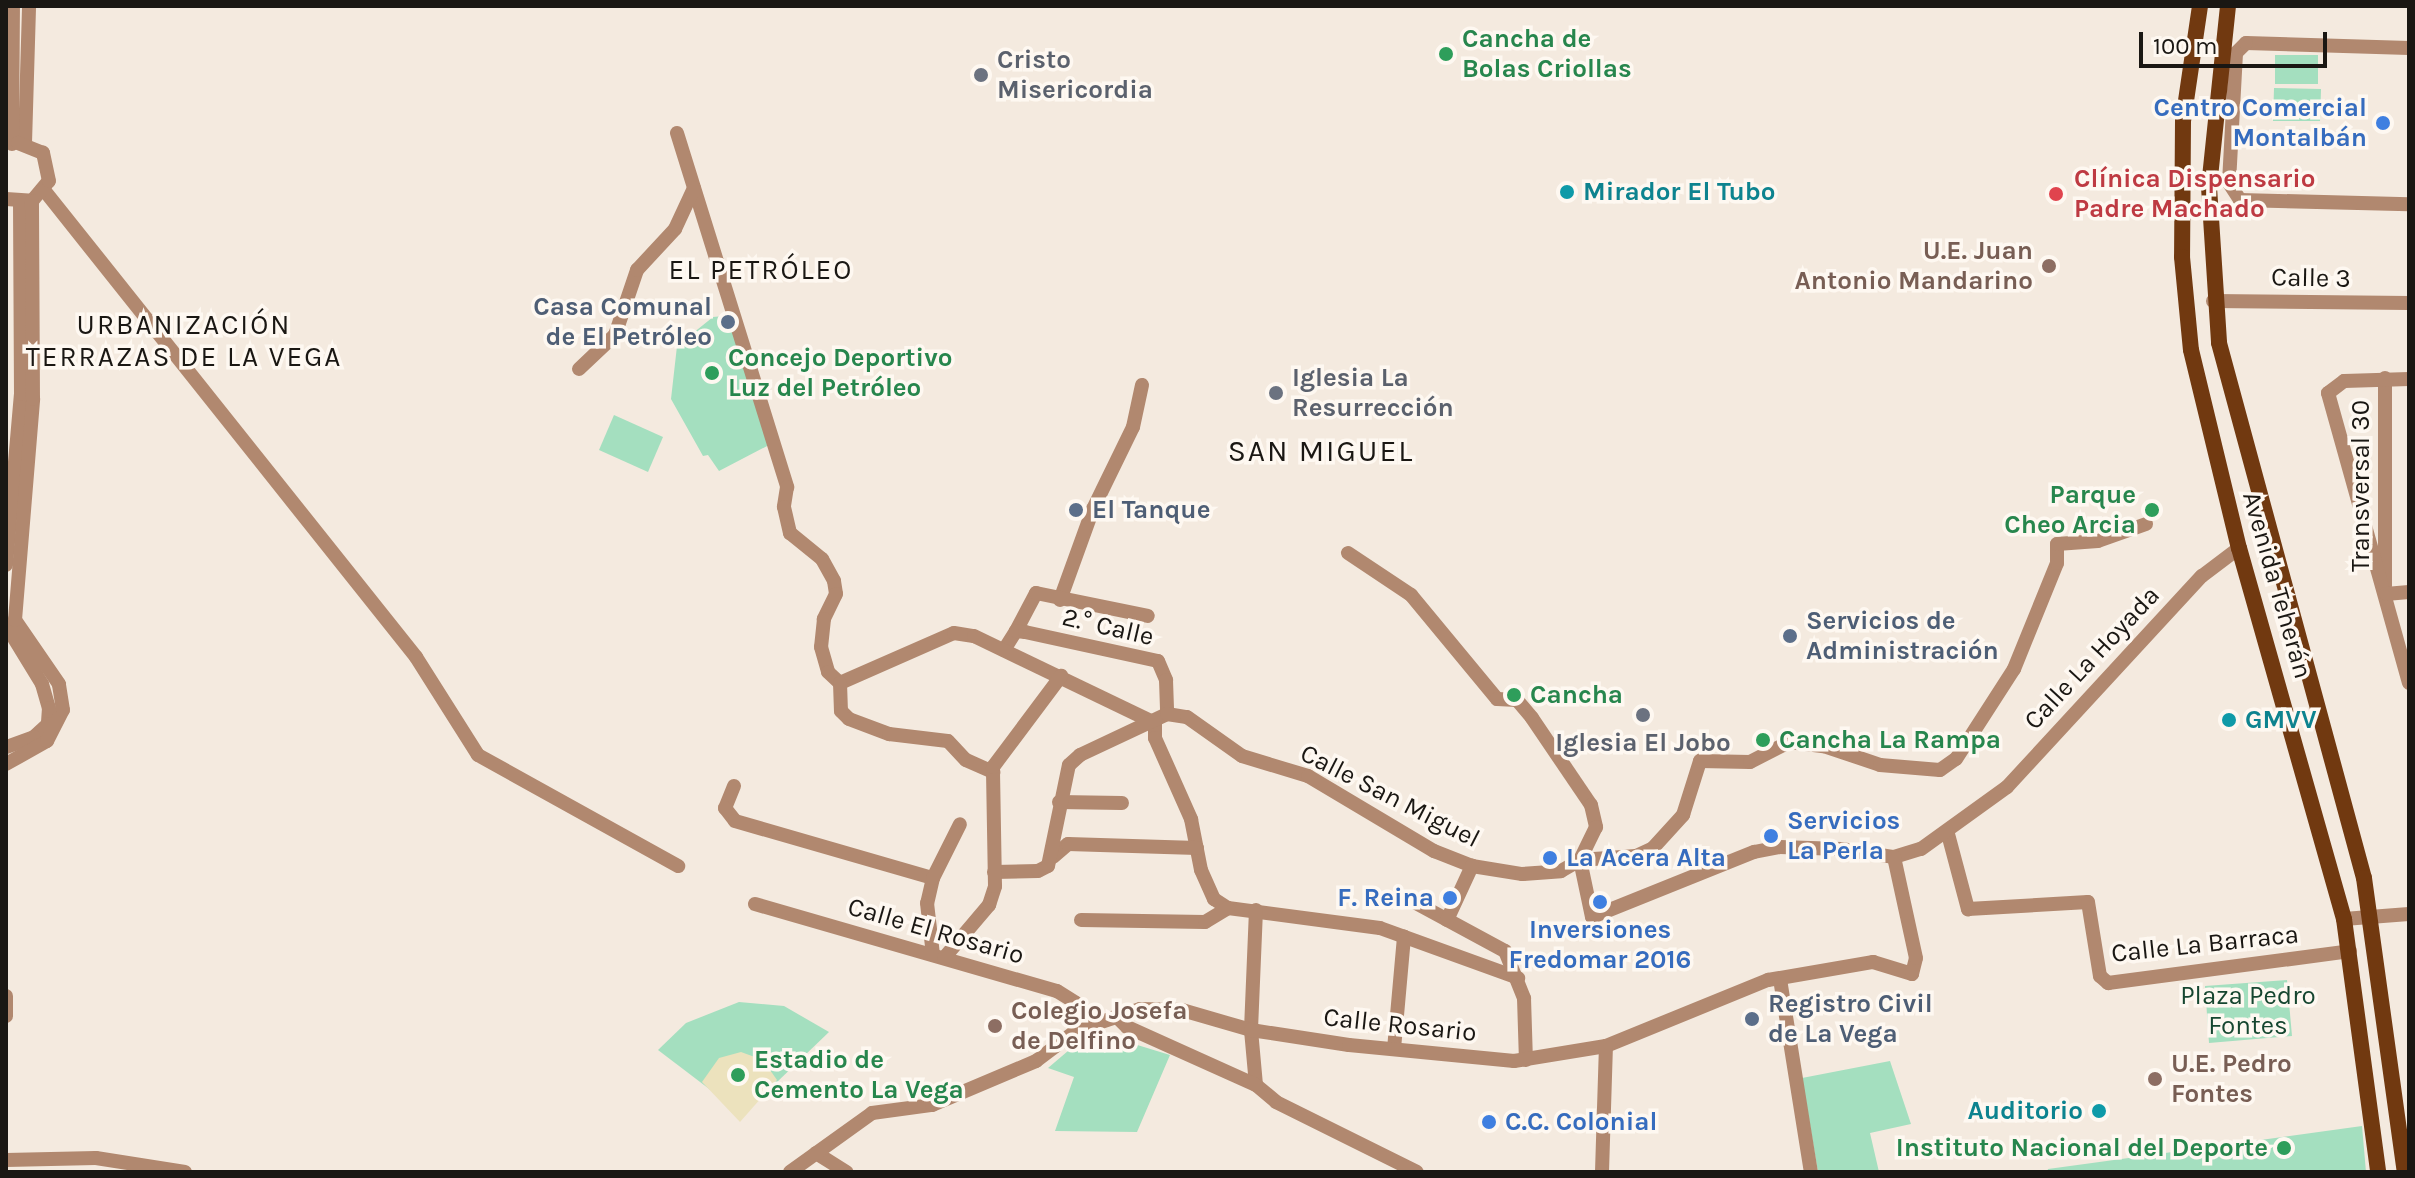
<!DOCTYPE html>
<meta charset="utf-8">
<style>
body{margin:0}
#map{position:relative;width:2415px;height:1178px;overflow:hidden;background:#f4eadf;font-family:Karla,sans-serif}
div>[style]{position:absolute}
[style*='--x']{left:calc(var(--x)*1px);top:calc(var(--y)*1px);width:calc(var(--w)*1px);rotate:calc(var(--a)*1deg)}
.green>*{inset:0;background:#a4dfbf}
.sand>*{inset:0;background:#ece2bd}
.minor>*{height:14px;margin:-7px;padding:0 7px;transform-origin:7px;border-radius:7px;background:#b1886f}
.major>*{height:16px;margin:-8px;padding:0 8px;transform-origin:8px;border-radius:8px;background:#713910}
.dots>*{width:22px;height:22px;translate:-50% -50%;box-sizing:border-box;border:4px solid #fef8f1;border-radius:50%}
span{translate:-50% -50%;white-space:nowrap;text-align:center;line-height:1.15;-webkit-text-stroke:7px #fef8f1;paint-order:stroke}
.leisure-label{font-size:26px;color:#27864d;font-weight:700}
.left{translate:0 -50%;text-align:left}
.right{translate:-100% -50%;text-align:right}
.worship-label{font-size:26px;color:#5b616d;font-weight:700}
.shop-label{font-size:26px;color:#366cbe;font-weight:700}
.health-label{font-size:26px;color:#be3a42;font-weight:700}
.culture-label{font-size:26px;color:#0d838f;font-weight:700}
.education-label{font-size:26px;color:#785e54;font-weight:700}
.street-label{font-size:26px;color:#1a1713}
.service-label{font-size:26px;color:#4e5e75;font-weight:700}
.park-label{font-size:26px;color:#164630}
.neighbourhood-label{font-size:28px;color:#1a1713;letter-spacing:2px}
.quarter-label{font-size:30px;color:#1a1713;letter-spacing:2px}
.frame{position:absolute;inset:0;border:8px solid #1a1713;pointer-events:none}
.scale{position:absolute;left:2139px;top:32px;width:188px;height:36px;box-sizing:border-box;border:4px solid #1a1713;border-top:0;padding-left:10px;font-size:24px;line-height:28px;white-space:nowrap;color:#1a1713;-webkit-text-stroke:6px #fef8f1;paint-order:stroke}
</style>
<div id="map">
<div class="green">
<i style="clip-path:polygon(2275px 55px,2318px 55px,2318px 84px,2275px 84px)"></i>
<i style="clip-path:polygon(2274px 88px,2321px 89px,2320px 121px,2273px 121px)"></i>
<i style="clip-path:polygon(735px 315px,769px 445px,719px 471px,708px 455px,703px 456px,671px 399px,677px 346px,713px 317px)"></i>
<i style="clip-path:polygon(614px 415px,663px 437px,648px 472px,599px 450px)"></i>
<i style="clip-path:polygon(2287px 980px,2292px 1036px,2209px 1043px,2205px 986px)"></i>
<i style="clip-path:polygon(739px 1002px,784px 1006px,829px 1032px,752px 1106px,729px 1104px,658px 1050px,686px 1023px)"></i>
<i style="clip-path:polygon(1108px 1036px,1170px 1055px,1137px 1132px,1055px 1131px,1074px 1077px,1048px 1068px,1082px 1039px)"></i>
<i style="clip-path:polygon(1890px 1061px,1911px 1124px,1870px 1133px,1879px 1172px,1818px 1172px,1802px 1078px)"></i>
<i style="clip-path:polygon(2362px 1126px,2366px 1172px,2047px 1172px,2048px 1169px)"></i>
</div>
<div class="sand">
<i style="clip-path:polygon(741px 1052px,763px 1060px,777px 1080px,740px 1122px,702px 1082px,719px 1058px)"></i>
</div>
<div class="minor">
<i style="--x:2409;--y:48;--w:163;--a:-178.2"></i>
<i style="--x:2246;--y:43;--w:14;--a:135"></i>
<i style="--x:2236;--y:53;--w:130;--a:93.1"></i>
<i style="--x:2229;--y:183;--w:20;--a:57"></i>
<i style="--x:2240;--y:200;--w:169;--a:1.4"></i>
<i style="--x:677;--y:133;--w:371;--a:72.7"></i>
<i style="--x:787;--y:487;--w:20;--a:99"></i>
<i style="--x:784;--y:507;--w:27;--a:77"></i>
<i style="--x:790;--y:533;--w:41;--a:39.1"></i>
<i style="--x:822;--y:559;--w:25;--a:61"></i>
<i style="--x:834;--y:581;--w:13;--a:81"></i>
<i style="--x:836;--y:594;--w:28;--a:116"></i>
<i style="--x:824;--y:619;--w:28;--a:96"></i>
<i style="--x:821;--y:647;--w:26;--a:74"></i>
<i style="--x:828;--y:672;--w:16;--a:43"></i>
<i style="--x:25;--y:143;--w:137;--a:-88.3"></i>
<i style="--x:12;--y:144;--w:138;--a:-89.6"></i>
<i style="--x:44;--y:190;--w:597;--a:51.46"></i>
<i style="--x:416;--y:657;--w:116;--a:57.7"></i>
<i style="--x:478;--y:755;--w:229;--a:29"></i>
<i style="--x:6;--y:199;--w:26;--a:4"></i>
<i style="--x:32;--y:201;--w:26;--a:-50"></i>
<i style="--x:49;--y:181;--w:29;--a:-102"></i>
<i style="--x:43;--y:153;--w:27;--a:-158"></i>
<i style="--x:2213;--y:301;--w:196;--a:0.6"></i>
<i style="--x:579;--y:369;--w:50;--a:-43.4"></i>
<i style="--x:615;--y:335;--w:69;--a:-71.3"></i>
<i style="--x:637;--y:270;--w:56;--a:-47.2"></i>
<i style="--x:675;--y:229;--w:45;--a:-65.1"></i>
<i style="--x:2385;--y:378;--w:208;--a:90"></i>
<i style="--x:2409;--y:379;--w:65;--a:178.2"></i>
<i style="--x:2344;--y:381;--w:20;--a:143"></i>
<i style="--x:2328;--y:393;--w:301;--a:74.4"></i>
<i style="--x:1348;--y:553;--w:76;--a:33.7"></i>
<i style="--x:1411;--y:595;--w:135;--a:50.4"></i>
<i style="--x:1497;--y:699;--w:20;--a:3"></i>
<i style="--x:1517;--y:700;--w:23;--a:50"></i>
<i style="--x:1532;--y:718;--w:105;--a:55.9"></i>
<i style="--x:1591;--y:805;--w:23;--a:77"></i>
<i style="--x:1596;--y:827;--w:37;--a:116"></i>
<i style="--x:6;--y:565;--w:172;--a:-85"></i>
<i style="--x:21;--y:394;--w:191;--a:-90.3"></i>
<i style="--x:2386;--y:594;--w:23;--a:-5"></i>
<i style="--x:1060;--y:600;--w:97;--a:-70.1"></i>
<i style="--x:1093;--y:509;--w:91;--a:-64"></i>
<i style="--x:1133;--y:427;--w:43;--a:-77.9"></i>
<i style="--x:6;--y:625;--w:69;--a:58.6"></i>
<i style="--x:42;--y:684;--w:25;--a:74"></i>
<i style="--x:49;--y:708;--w:16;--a:94"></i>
<i style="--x:48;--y:724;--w:19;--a:137"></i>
<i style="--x:34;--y:737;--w:30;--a:160"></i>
<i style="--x:1016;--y:631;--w:43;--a:-62.2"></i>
<i style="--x:1036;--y:593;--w:114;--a:11.6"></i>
<i style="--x:1004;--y:650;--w:22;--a:-58"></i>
<i style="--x:1016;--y:631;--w:9;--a:6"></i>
<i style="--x:1025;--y:632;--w:136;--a:12.3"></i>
<i style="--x:1158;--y:661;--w:21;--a:67"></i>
<i style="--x:1166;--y:680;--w:34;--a:88"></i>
<i style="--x:840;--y:683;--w:124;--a:-23.7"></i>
<i style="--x:954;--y:633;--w:20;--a:9"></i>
<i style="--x:974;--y:636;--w:201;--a:25.7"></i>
<i style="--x:840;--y:683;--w:28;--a:88"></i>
<i style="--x:841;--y:711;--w:11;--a:45"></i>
<i style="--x:849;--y:719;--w:43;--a:20.6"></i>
<i style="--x:889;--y:734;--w:59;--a:6.8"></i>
<i style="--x:948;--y:741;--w:26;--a:47"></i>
<i style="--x:966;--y:760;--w:30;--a:24"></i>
<i style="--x:1155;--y:723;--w:15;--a:90"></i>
<i style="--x:1155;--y:738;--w:89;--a:66"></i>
<i style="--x:1191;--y:819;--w:52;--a:78.9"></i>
<i style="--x:1201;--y:870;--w:32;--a:66"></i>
<i style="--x:1214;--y:899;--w:17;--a:33"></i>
<i style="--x:1228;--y:908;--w:153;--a:7.5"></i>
<i style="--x:1380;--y:928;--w:147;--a:19.9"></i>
<i style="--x:6;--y:764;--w:47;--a:-29.3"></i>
<i style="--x:47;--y:741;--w:35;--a:-63"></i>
<i style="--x:63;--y:710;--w:26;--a:-99"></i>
<i style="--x:59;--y:684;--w:78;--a:-124.5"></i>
<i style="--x:15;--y:620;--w:222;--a:-85.3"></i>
<i style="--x:33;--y:399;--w:198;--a:-90.3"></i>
<i style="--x:734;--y:786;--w:24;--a:112"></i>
<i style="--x:725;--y:808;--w:16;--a:52"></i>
<i style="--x:735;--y:821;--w:206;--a:16.1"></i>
<i style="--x:933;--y:878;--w:26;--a:103"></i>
<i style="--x:927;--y:903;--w:52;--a:83.4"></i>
<i style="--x:1059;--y:802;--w:63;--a:0.9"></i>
<i style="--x:1948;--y:834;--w:78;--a:75.1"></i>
<i style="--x:1968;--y:909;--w:120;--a:-3.3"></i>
<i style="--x:2088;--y:902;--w:75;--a:80.8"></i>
<i style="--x:2100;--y:976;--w:11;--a:41"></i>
<i style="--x:2108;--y:983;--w:244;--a:-7.5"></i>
<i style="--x:1053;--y:857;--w:20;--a:-41"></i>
<i style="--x:1068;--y:844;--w:129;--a:1.8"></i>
<i style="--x:1580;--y:860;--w:58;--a:78.1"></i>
<i style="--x:1592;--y:917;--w:175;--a:-21.9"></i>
<i style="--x:1754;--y:852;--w:26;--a:-11"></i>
<i style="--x:1780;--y:847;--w:61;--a:1.9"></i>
<i style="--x:1841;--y:849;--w:54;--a:8.6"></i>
<i style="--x:1894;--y:857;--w:28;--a:-17"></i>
<i style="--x:1921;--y:849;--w:106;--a:-35.8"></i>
<i style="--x:2007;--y:787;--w:287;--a:-47.3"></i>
<i style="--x:2202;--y:576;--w:46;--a:-37.1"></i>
<i style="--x:994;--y:872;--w:44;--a:-1.3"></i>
<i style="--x:1038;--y:871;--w:11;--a:-27"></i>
<i style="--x:1048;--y:866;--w:103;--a:-78.3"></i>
<i style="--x:1069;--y:765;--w:15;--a:-42"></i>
<i style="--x:1080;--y:755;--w:96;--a:-25.2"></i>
<i style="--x:1167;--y:714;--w:20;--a:9"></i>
<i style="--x:1187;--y:717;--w:67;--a:35.3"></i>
<i style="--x:1242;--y:756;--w:69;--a:16.9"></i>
<i style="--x:1308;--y:776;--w:147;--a:30.8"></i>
<i style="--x:1434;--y:851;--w:41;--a:21.5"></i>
<i style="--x:1472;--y:866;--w:51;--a:9.1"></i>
<i style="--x:1522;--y:874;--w:39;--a:-4"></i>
<i style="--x:1561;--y:871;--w:22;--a:-30"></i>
<i style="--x:1580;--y:860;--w:56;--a:-4.1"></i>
<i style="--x:1636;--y:856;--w:19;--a:-25"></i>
<i style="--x:1653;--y:848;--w:45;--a:-47.7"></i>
<i style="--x:1683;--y:815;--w:57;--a:-72.5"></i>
<i style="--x:1700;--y:761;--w:50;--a:1.1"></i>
<i style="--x:1750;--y:762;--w:44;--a:-27.1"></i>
<i style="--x:1789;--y:742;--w:35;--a:7"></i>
<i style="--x:1824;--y:746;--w:59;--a:18.7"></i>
<i style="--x:1880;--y:765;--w:60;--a:4.8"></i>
<i style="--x:1940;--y:770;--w:19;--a:-35"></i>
<i style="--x:1956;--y:759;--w:107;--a:-57.2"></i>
<i style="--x:2014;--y:669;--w:114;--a:-67.9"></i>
<i style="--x:2057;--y:563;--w:19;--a:-90"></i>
<i style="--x:2057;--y:544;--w:41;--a:-4.2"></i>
<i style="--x:2098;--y:541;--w:51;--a:-19.5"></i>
<i style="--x:933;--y:878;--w:60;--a:-63.4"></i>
<i style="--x:1405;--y:897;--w:114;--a:28.4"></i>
<i style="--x:1505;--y:951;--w:51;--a:68"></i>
<i style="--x:1524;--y:998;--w:62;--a:88.2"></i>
<i style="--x:755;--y:904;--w:314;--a:16.1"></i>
<i style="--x:1057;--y:991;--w:22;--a:32"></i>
<i style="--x:1076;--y:1003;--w:27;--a:56"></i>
<i style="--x:1256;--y:910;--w:120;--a:92.4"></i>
<i style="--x:1251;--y:1030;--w:55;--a:84.8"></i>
<i style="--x:1256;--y:1085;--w:26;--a:40"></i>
<i style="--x:1276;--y:1102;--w:157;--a:26.4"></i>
<i style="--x:2344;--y:919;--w:65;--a:-4.4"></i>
<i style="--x:1081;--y:920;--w:124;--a:0.9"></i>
<i style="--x:1205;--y:922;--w:27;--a:-31"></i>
<i style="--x:1447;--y:920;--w:60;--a:-65.2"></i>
<i style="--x:944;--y:958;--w:70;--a:-49.7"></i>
<i style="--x:989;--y:905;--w:20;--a:-72"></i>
<i style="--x:995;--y:886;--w:119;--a:-91"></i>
<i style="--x:993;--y:767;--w:114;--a:-53.2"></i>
<i style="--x:1780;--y:979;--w:195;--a:80.9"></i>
<i style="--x:6;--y:996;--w:20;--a:90"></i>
<i style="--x:1116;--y:1016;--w:16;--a:45"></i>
<i style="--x:1127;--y:1027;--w:141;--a:24.2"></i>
<i style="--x:1394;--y:1049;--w:113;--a:-84.9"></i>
<i style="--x:816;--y:1153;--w:36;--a:32"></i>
<i style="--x:6;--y:1160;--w:90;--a:-1.3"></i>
<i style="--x:96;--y:1158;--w:90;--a:8.9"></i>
<i style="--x:790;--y:1172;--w:101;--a:-35.7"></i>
<i style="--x:872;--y:1113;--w:61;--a:-7.6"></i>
<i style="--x:932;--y:1105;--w:113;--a:-22.9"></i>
<i style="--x:1036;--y:1061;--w:51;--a:-37.1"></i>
<i style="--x:1077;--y:1030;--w:66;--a:-18.4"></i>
<i style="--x:1140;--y:1009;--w:42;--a:1.4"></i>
<i style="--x:1182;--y:1010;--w:72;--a:16.2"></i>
<i style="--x:1251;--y:1030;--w:99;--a:8.7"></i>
<i style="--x:1349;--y:1045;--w:166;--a:5.5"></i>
<i style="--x:1514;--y:1061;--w:93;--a:-9.3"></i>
<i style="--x:1606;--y:1046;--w:175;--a:-22.2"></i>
<i style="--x:1768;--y:980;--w:107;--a:-9.7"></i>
<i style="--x:1873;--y:962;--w:41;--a:17.1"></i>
<i style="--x:1912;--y:974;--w:16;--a:-76"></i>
<i style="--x:1916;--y:958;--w:103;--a:-102.3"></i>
<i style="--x:1602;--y:1172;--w:126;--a:-88.2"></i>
</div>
<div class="major">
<i style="--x:2200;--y:6;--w:116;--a:98.4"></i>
<i style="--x:2183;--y:121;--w:136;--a:90.4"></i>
<i style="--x:2182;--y:257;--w:93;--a:84.5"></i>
<i style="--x:2191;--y:350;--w:204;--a:76.4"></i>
<i style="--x:2239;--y:548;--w:386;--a:74.2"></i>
<i style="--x:2344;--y:919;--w:255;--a:82.3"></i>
<i style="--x:2228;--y:6;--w:182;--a:96"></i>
<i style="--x:2209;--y:187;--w:156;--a:86.3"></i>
<i style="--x:2219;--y:343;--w:554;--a:74.84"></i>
<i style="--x:2364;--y:878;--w:297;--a:82.1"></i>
</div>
<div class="dots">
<i style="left:1446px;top:54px;background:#2e9e5b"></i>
<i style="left:981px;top:75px;background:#6b7280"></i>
<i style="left:2383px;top:123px;background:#3f7fe0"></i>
<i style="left:1567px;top:192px;background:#0f9aa8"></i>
<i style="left:2056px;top:194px;background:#e0444e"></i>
<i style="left:2049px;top:266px;background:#8d6e63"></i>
<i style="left:728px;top:322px;background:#5c6f8a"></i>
<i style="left:712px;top:373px;background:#2e9e5b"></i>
<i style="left:1276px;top:393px;background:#6b7280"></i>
<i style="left:1076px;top:510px;background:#5c6f8a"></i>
<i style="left:2152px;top:510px;background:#2e9e5b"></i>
<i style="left:1790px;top:636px;background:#5c6f8a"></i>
<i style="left:1514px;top:695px;background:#2e9e5b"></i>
<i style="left:1643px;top:715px;background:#6b7280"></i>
<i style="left:2229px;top:720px;background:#0f9aa8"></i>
<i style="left:1763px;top:740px;background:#2e9e5b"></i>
<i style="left:1771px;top:836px;background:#3f7fe0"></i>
<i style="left:1550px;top:858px;background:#3f7fe0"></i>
<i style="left:1450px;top:898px;background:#3f7fe0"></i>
<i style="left:1600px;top:902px;background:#3f7fe0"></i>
<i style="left:1752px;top:1019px;background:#5c6f8a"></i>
<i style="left:995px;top:1026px;background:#8d6e63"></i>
<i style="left:738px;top:1075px;background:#2e9e5b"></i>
<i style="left:2155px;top:1079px;background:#8d6e63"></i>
<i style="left:2099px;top:1111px;background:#0f9aa8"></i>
<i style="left:1489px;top:1122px;background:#3f7fe0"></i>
<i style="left:2284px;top:1148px;background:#2e9e5b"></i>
</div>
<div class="leisure-label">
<span class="left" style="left:1462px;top:54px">Cancha de<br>Bolas Criollas</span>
<span class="left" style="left:728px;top:373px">Concejo Deportivo<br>Luz del Petróleo</span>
<span class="right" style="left:2136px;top:510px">Parque<br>Cheo Arcia</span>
<span class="left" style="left:1530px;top:695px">Cancha</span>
<span class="left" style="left:1779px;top:740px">Cancha La Rampa</span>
<span class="left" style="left:754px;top:1075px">Estadio de<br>Cemento La Vega</span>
<span class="right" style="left:2268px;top:1148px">Instituto Nacional del Deporte</span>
</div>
<div class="worship-label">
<span class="left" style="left:997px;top:75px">Cristo<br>Misericordia</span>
<span class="left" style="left:1292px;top:393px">Iglesia La<br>Resurrección</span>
<span style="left:1643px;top:743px">Iglesia El Jobo</span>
</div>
<div class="shop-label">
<span class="right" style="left:2367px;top:123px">Centro Comercial<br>Montalbán</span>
<span class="left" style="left:1787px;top:836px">Servicios<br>La Perla</span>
<span class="left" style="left:1566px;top:858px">La Acera Alta</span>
<span class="right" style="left:1434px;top:898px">F. Reina</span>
<span style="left:1600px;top:945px">Inversiones<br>Fredomar 2016</span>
<span class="left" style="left:1505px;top:1122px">C.C. Colonial</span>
</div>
<div class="health-label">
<span class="left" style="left:2074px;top:194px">Clínica Dispensario<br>Padre Machado</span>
</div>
<div class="culture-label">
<span class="left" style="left:1583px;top:192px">Mirador El Tubo</span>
<span class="left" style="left:2245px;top:720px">GMVV</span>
<span class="right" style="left:2083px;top:1111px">Auditorio</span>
</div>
<div class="education-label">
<span class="right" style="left:2033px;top:266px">U.E. Juan<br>Antonio Mandarino</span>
<span class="left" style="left:1011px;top:1026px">Colegio Josefa<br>de Delfino</span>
<span class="left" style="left:2171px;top:1079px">U.E. Pedro<br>Fontes</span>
</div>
<div class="street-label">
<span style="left:2311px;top:278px;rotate:1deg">Calle 3</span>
<span style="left:2361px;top:486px;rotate:-90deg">Transversal 30</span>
<span style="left:2277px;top:585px;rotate:74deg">Avenida Teherán</span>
<span style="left:1108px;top:627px;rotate:13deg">2.° Calle</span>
<span style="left:2092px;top:658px;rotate:-47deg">Calle La Hoyada</span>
<span style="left:1390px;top:796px;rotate:27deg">Calle San Miguel</span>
<span style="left:936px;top:931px;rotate:16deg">Calle El Rosario</span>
<span style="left:2205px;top:944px;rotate:-6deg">Calle La Barraca</span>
<span style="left:1400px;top:1025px;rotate:6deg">Calle Rosario</span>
</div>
<div class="service-label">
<span class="right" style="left:712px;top:322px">Casa Comunal<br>de El Petróleo</span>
<span class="left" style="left:1092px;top:510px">El Tanque</span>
<span class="left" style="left:1806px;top:636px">Servicios de<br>Administración</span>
<span class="left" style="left:1768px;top:1019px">Registro Civil<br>de La Vega</span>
</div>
<div class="park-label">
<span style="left:2248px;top:1011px">Plaza Pedro<br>Fontes</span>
</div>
<div class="neighbourhood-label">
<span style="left:761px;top:270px">EL PETRÓLEO</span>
<span style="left:184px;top:341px">URBANIZACIÓN<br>TERRAZAS DE LA VEGA</span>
</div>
<div class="quarter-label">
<span style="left:1321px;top:451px">SAN MIGUEL</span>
</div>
<div class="frame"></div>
<div class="scale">100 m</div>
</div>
